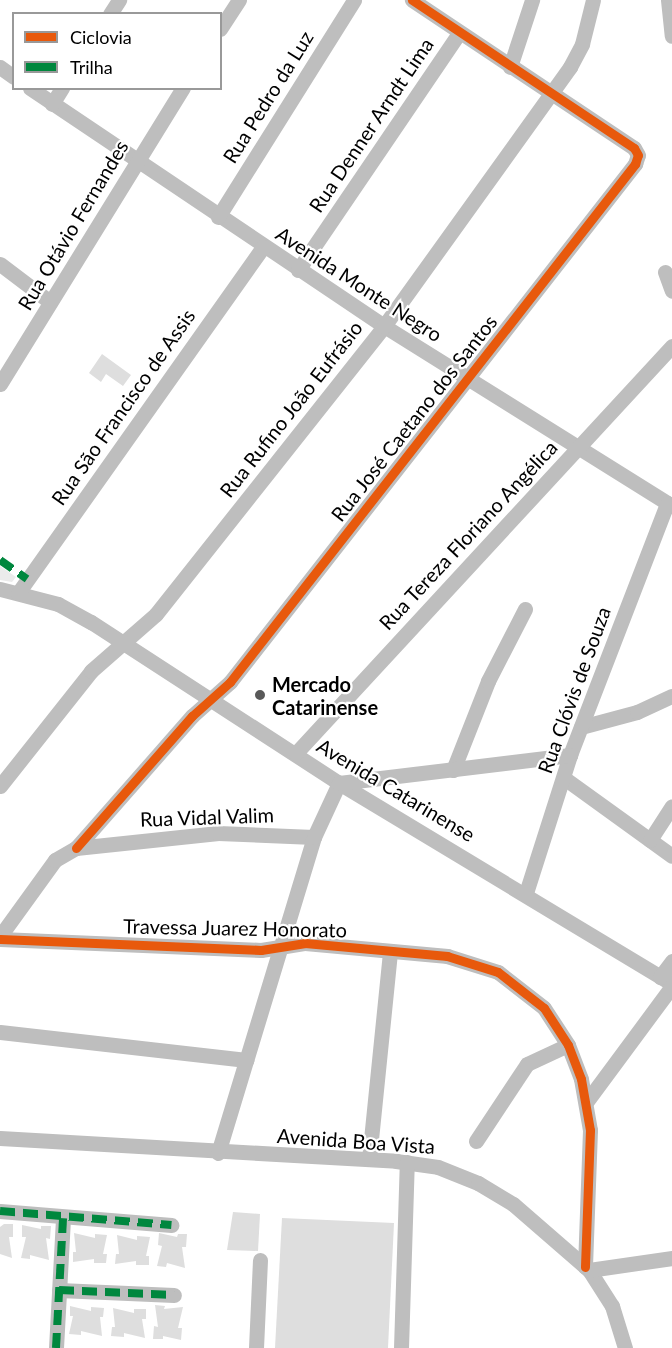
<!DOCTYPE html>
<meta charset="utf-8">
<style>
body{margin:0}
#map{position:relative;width:672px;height:1348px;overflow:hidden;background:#fff;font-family:Lato,sans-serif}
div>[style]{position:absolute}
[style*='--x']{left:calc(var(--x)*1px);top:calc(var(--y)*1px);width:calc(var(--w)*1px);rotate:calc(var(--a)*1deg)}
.green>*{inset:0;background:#ebebeb}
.building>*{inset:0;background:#dedede}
.minor>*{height:15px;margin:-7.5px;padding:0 7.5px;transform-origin:7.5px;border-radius:7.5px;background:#bebebe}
.quiet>*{height:8px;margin-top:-4px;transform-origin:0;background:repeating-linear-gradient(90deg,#00873e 0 15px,transparent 0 23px)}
.cycleway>*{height:9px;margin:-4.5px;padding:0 4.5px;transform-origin:4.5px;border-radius:4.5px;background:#e8590c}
.dots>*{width:16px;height:16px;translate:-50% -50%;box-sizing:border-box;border:3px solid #fff;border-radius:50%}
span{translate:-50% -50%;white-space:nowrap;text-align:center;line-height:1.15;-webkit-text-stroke:4.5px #fff;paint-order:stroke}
.street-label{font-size:20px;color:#000}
.poi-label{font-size:20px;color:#000;font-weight:700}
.left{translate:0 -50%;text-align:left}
.legend{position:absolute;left:12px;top:12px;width:210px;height:78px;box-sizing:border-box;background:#fff;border:2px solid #999;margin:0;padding:8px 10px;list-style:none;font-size:18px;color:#000}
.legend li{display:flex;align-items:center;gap:12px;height:30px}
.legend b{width:30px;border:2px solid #999}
</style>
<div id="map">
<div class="green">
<i style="clip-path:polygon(0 566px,16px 577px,12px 582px,0 580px)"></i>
</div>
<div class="building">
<i style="clip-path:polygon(102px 354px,131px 375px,123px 386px,106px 374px,101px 382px,89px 373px)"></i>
<i style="clip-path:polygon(233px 1212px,260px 1214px,258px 1251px,227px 1250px)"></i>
<i style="clip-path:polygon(282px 1218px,394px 1223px,388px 1348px,275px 1348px)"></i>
<i style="clip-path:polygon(4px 1224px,13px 1224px,13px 1237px,9px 1237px,12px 1258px,0 1254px,0 1227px)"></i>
<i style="clip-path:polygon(22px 1225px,41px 1229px,41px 1226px,51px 1226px,50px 1239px,46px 1238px,49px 1260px,30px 1255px,30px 1259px,21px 1258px,26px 1237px,22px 1237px)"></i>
<i style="clip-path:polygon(74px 1233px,95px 1238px,95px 1234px,107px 1235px,103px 1254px,107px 1254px,106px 1263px,94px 1263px,94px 1259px,73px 1262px,73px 1252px,76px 1252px)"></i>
<i style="clip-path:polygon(159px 1233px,177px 1237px,178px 1234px,187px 1234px,186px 1247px,182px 1247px,185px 1268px,167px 1263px,166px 1267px,157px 1266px,162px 1246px,158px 1245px)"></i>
<i style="clip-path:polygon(117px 1235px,137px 1240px,137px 1236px,150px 1237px,146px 1256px,149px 1256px,149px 1265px,136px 1265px,136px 1261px,115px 1264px,116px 1254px,119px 1254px)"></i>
<i style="clip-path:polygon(155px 1305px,165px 1306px,164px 1309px,183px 1307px,178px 1328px,182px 1328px,181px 1340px,163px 1336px,163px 1339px,153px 1339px,154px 1326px,158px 1327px)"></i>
<i style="clip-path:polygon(70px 1306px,91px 1311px,91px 1307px,104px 1308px,103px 1317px,100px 1317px,102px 1336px,81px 1331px,81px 1335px,69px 1334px,73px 1316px,70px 1316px)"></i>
<i style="clip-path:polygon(113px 1308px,134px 1313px,134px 1309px,146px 1309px,146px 1319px,142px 1319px,145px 1338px,124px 1333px,124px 1337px,111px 1336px,112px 1327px,115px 1327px)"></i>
</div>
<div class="minor">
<i style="--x:668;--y:0;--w:36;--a:84"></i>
<i style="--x:110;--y:14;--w:17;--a:-57"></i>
<i style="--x:220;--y:29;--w:35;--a:-57"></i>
<i style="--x:0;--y:67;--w:17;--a:36"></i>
<i style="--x:510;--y:67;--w:71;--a:-71.8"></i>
<i style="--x:30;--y:88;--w:427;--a:33.9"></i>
<i style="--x:384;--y:326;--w:340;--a:32"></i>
<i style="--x:52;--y:104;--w:19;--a:-58"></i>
<i style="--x:218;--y:217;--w:256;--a:-57.9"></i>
<i style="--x:0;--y:264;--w:63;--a:37.2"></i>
<i style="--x:298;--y:270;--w:287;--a:-55.8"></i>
<i style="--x:665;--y:272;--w:20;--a:70"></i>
<i style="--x:0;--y:384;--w:348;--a:-58.3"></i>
<i style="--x:0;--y:589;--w:60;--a:14.5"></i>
<i style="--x:58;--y:604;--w:38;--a:29"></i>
<i style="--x:91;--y:622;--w:296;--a:33"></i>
<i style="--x:339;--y:783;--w:389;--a:31.1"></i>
<i style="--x:18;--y:593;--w:424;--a:-54.7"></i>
<i style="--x:581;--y:727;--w:58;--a:-15"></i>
<i style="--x:637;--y:712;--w:38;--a:-25"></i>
<i style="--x:296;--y:753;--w:554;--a:-47.27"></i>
<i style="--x:453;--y:770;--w:96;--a:-68.5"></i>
<i style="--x:488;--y:681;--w:81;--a:-62.8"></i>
<i style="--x:564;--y:778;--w:133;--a:35.8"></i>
<i style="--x:0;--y:786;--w:147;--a:-51.6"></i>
<i style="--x:91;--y:671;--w:86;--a:-41.2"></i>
<i style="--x:156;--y:614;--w:367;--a:-51.6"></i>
<i style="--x:384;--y:326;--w:319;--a:-54.3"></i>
<i style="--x:570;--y:67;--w:26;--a:-62"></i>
<i style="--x:582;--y:44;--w:45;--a:-76"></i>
<i style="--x:650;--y:840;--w:40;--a:-57.1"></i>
<i style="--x:76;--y:848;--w:176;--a:-48.7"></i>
<i style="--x:192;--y:716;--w:51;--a:-41.8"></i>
<i style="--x:230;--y:682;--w:658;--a:-51.98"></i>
<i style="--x:635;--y:164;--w:9;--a:-72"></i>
<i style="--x:638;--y:155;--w:8;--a:-120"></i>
<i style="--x:634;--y:148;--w:267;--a:-146.3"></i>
<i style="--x:526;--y:893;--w:145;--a:-72.3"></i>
<i style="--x:570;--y:755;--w:270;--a:-68.9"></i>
<i style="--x:0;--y:936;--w:94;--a:-54.1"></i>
<i style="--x:55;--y:860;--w:24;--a:-30"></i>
<i style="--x:76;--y:848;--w:143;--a:-6"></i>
<i style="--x:218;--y:833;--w:96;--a:2.4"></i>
<i style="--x:0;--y:939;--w:261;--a:2.4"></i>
<i style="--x:261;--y:950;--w:45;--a:-9"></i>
<i style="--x:305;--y:943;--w:143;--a:5.2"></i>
<i style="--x:447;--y:956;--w:53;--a:17.4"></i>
<i style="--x:498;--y:972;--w:58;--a:38"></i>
<i style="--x:544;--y:1008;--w:44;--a:57"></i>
<i style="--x:568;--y:1045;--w:36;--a:69"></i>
<i style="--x:581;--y:1079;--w:52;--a:80"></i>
<i style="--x:590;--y:1130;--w:137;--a:92.1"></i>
<i style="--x:660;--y:977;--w:20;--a:-53"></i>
<i style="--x:0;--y:1032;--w:248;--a:6.5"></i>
<i style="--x:587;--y:1101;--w:143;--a:-53.5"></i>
<i style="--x:0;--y:1138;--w:397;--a:3.3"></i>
<i style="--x:396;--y:1161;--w:42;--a:8.1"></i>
<i style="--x:438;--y:1167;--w:43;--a:21.8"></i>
<i style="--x:478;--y:1183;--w:41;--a:31"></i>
<i style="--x:513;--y:1204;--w:101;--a:41"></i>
<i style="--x:589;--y:1270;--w:43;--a:57.4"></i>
<i style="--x:612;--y:1306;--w:44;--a:72.8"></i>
<i style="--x:476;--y:1141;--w:92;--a:-56.5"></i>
<i style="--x:527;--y:1064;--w:45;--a:-24.9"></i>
<i style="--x:218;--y:1153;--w:330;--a:-73.1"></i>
<i style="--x:314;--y:837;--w:60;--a:-65.2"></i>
<i style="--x:339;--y:783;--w:233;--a:-6.9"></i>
<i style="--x:369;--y:1159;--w:209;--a:-84.2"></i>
<i style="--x:0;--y:1211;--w:172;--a:4.7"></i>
<i style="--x:589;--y:1270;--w:84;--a:-8.2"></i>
<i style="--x:59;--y:1290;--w:115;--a:2.5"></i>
<i style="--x:56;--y:1348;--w:130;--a:-86.9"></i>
<i style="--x:256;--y:1348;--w:88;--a:-87.4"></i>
<i style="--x:401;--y:1348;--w:186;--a:-88.2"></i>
</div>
<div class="quiet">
<i style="--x:0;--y:560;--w:33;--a:35"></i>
<i style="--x:0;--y:1211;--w:172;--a:4.7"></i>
<i style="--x:59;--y:1290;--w:115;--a:2.5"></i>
<i style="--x:56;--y:1348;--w:130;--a:-86.9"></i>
</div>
<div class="cycleway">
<i style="--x:76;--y:848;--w:176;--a:-48.7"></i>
<i style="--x:192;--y:716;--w:51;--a:-41.8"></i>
<i style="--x:230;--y:682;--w:658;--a:-51.98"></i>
<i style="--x:635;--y:164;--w:9;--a:-72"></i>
<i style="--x:638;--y:155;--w:8;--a:-120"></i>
<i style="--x:634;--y:148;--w:267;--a:-146.3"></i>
<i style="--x:0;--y:939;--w:261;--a:2.4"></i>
<i style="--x:261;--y:950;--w:45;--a:-9"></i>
<i style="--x:305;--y:943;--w:143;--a:5.2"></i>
<i style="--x:447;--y:956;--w:53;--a:17.4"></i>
<i style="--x:498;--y:972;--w:58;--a:38"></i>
<i style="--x:544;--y:1008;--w:44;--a:57"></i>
<i style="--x:568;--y:1045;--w:36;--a:69"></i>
<i style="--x:581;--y:1079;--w:52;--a:80"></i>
<i style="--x:590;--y:1130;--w:137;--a:92.1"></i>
</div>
<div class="dots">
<i style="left:260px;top:695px;background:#595959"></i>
</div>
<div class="street-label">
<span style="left:268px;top:97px;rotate:-58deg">Rua Pedro da Luz</span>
<span style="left:371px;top:125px;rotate:-56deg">Rua Denner Arndt Lima</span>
<span style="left:73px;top:225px;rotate:-59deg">Rua Otávio Fernandes</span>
<span style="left:359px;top:284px;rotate:33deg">Avenida Monte Negro</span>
<span style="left:123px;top:407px;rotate:-55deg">Rua São Francisco de Assis</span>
<span style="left:291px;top:409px;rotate:-52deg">Rua Rufino João Eufrásio</span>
<span style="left:414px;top:418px;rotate:-52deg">Rua José Caetano dos Santos</span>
<span style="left:468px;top:535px;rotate:-47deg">Rua Tereza Floriano Angélica</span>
<span style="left:574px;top:690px;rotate:-70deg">Rua Clóvis de Souza</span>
<span style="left:396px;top:790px;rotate:31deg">Avenida Catarinense</span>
<span style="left:207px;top:817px;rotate:-2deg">Rua Vidal Valim</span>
<span style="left:235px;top:928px;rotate:1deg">Travessa Juarez Honorato</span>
<span style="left:356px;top:1141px;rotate:4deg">Avenida Boa Vista</span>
</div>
<div class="poi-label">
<span class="left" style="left:272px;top:696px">Mercado<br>Catarinense</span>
</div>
<ul class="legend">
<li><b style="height:8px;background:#e8590c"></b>Ciclovia</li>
<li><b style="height:8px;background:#00873e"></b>Trilha</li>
</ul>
</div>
